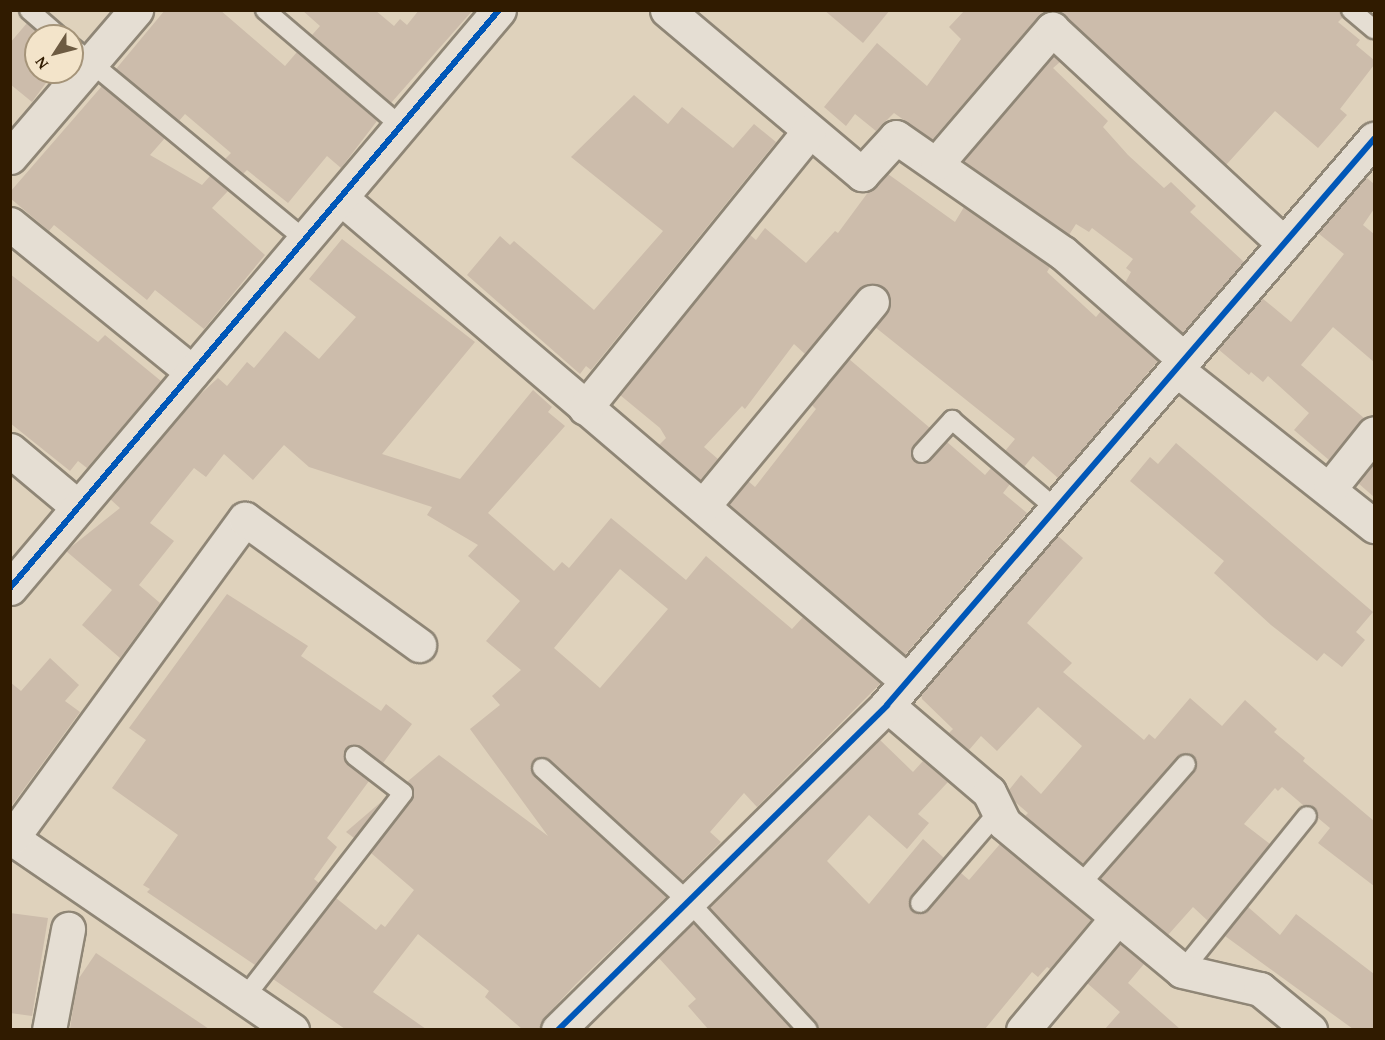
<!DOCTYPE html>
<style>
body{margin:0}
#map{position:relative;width:1385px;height:1040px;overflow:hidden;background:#dfd2bc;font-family:"Gentium Book Plus",serif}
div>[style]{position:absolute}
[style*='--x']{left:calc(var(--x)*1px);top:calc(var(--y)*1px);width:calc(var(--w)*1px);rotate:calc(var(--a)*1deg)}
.building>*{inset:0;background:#ccbcab}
.roads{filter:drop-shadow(2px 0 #8f8676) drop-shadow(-2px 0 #8f8676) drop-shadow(0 2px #8f8676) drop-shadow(0 -2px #8f8676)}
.service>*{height:18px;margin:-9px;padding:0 9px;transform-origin:9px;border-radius:9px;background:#e5ded3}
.minor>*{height:33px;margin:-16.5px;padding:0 16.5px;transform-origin:16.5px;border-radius:16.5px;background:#e5ded3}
.cycleway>*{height:6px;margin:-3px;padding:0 3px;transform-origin:3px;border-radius:3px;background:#0057b8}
span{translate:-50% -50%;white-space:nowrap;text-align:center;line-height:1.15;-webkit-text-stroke:4.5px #f3e4ca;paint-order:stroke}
.frame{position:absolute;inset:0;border:12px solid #301b00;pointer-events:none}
.north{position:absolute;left:24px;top:24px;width:60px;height:60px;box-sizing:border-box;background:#f3e4ca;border:2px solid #a59479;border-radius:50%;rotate:234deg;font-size:16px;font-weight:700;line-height:24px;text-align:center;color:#301b00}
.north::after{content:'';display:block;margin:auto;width:21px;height:27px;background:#6d5b42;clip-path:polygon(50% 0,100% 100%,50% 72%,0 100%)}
</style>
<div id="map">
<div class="building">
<i style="clip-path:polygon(165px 10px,220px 10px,285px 66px,297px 52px,377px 121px,341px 168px,327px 156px,288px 203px,247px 170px,243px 174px,225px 159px,231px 153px,185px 114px,179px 121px,116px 69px)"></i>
<i style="clip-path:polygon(302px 10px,375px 10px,394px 26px,400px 19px,407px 25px,419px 10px,473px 10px,391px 103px,312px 35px,320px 26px)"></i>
<i style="clip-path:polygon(824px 10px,890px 10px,863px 43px)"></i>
<i style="clip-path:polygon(965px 10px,1340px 10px,1343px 17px,1338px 22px,1360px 40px,1356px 45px,1374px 60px,1374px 65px,1340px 109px,1347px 115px,1318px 148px,1275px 111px,1226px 165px,1055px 11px,1038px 17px,932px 140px,894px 113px,876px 131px,855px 114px,846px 126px,824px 107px,877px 43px,927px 86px,961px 39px,949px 27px)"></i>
<i style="clip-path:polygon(27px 23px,36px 31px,36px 72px,54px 72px,32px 102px,10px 84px,10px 43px)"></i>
<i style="clip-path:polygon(1054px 56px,1060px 62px,1053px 68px,1108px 121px,1103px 127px,1128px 155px,1164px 188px,1171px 182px,1196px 206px,1190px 212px,1244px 262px,1183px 333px,1125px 283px,1131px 272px,1126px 268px,1133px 259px,1092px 228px,1089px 232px,1076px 224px,1069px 235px,963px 161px)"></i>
<i style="clip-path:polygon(102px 86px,165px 138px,150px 155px,202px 185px,210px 176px,228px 191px,212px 208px,265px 255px,204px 329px,155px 290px,147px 300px,54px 225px,49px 231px,10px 198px,10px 192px)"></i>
<i style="clip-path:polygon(634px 95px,668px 124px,682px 107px,733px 148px,754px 124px,776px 142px,591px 370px,586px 366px,580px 374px,467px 275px,500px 236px,510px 245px,514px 241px,594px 310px,663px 231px,571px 157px)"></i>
<i style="clip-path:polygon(888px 174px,955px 222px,964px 207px,1050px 267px,1047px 272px,1096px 317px,1101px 311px,1158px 361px,1058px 478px,1033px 456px,1024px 467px,1005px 451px,1015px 439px,875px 327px,887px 313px,890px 296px,883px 287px,866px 284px,805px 354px,794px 344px,745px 409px,742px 406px,704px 447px,718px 459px,700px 480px,659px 445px,666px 438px,660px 428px,620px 395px,749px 234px,756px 240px,765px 228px,806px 263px,835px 231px,838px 233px,869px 191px)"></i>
<i style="clip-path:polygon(1366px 177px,1374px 184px,1374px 209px,1363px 225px,1374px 234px,1374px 362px,1333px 327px,1301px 365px,1364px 418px,1329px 460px,1294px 430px,1309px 413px,1268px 376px,1263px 382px,1251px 372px,1249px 375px,1218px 349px,1262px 298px,1291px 322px,1344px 254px,1318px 233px)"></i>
<i style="clip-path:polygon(evenodd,342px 239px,475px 342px,382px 454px,460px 479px,533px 390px,552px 407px,548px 412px,565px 426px,488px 513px,554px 571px,562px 562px,569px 568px,611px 518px,686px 580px,706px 556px,792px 629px,803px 617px,881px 683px,757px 807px,744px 793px,710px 832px,721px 842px,682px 881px,550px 760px,534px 760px,531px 766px,534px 776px,666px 897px,576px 984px,545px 1017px,540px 1029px,522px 1029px,485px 997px,489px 991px,418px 934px,373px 992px,426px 1029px,345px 1029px,273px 979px,336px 898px,376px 930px,381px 924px,385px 927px,414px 890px,371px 853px,412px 799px,414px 789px,407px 782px,439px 755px,548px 836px,470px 729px,500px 705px,492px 696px,521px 670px,486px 641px,520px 601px,468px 556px,478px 545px,427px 515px,432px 507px,309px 467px,284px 445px,253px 480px,224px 454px,206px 477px,194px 468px,150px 523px,174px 541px,139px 585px,160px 603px,120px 658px,82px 625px,112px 590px,66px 551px,120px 508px,110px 499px,193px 401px,218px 378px,227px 386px,247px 362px,254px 368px,285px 331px,319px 359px,356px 317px,309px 279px,342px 239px,620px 569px,668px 609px,600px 688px,554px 648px,620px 569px)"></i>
<i style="clip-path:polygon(10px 274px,98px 342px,105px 335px,161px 381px,87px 468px,78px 461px,70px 471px,10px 423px)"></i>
<i style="clip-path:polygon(849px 359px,930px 428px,911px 450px,915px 462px,926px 463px,947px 442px,985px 475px,991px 468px,1010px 484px,1003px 493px,1027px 513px,905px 655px,729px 504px,748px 481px,755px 487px,816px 409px,811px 404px)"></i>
<i style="clip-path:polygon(1176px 443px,1373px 612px,1356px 632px,1365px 640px,1342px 667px,1324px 653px,1317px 661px,1271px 625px,1214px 573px,1224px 561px,1130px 481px,1150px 457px,1158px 464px)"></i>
<i style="clip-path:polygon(1374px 462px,1374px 497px,1358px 483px)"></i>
<i style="clip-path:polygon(1058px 536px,1083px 558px,1027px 623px,1072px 663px,1063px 672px,1144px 740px,1149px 734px,1155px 739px,1190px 698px,1222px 726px,1245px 700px,1277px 729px,1274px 732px,1305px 758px,1303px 761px,1374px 821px,1374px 886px,1318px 843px,1330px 828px,1318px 818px,1314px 808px,1303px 805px,1282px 787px,1278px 791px,1275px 788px,1244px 824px,1270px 844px,1208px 921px,1193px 907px,1168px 935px,1100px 879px,1194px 771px,1194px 756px,1188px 753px,1178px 757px,1083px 864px,1025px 816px,1028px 813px,1015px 802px,1009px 790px,1021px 775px,1041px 794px,1082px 746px,1038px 707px,997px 751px,981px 736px,969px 750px,949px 733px,953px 729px,922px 699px,921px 694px)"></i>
<i style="clip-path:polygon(227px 594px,308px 646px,301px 656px,381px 711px,386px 704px,412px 724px,383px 763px,357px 745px,346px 750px,345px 761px,369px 781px,327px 838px,337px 847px,314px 879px,319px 883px,255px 965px,147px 892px,150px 889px,143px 885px,178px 835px,112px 788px,146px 740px,129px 728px)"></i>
<i style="clip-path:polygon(50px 658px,79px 685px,65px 701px,80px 712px,10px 808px,10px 682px,21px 691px)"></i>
<i style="clip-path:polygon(879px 739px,913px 772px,923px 761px,948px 782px,918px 814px,929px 823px,907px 849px,869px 815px,827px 861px,869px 904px,923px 839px,944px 858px,909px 900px,910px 907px,919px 914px,929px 910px,961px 873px,969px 880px,1000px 844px,1091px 920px,1050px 969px,1047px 967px,1038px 977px,1032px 972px,985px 1029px,819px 1029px,709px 907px)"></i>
<i style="clip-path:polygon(381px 802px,354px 838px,346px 832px)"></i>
<i style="clip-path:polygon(1248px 907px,1280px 935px,1296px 914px,1374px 974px,1374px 1029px,1353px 1029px,1225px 936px)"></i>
<i style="clip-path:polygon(10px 913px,48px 918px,32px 1016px,10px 1013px)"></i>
<i style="clip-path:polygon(693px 923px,792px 1029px,708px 1029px,688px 1006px,696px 999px,658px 957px)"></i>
<i style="clip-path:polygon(1120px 944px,1144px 964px,1128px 983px,1180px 1029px,1105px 1029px,1120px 1012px,1087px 983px)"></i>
<i style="clip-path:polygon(96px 953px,209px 1029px,70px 1029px,77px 981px)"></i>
</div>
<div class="roads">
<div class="service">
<i style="--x:29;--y:10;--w:40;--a:41"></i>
<i style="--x:265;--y:10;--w:180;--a:40.5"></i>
<i style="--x:1351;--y:10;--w:30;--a:40"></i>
<i style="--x:72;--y:47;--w:303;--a:39.6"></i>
<i style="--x:922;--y:453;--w:45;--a:-47.7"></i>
<i style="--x:952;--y:420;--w:135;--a:40.5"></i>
<i style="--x:542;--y:768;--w:200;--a:42.4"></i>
<i style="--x:690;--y:903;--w:173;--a:47.1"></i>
<i style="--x:1079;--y:886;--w:162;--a:-48.7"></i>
<i style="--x:920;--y:903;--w:121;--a:-49.3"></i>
<i style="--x:1182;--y:971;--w:199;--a:-51.1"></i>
<i style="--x:245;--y:997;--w:258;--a:-52.2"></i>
<i style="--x:403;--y:793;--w:61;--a:-142.4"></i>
</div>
<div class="minor">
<i style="--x:667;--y:10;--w:255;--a:40.1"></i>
<i style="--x:862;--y:174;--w:50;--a:-47.4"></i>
<i style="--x:896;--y:137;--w:203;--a:34.8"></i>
<i style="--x:1063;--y:253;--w:161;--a:41.2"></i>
<i style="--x:10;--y:157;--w:194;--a:-49.4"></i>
<i style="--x:937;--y:163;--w:177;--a:-49.4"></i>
<i style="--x:1052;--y:29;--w:316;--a:42.8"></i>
<i style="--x:341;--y:198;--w:744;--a:40.48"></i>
<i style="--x:10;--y:224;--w:235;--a:39.1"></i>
<i style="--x:1176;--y:369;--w:253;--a:38.4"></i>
<i style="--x:585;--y:408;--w:356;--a:-51"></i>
<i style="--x:10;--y:450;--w:89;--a:40"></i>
<i style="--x:1330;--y:488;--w:70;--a:-51.3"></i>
<i style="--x:703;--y:506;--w:265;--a:-50.4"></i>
<i style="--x:10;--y:588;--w:757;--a:-49.77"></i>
<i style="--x:887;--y:705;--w:134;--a:40.5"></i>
<i style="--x:989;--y:792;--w:34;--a:64"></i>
<i style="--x:1004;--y:823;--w:231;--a:39.7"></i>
<i style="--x:1182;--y:971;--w:80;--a:13"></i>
<i style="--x:1260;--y:989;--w:65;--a:39.4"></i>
<i style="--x:10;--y:837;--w:342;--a:34.4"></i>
<i style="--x:12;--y:838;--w:395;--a:-53.9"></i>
<i style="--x:245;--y:519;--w:215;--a:35.9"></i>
<i style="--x:49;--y:1030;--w:103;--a:-79.3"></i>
<i style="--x:558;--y:1030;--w:462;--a:-44.6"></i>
<i style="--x:887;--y:705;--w:747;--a:-49.29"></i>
<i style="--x:1023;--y:1030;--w:146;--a:-50"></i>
</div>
</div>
<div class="cycleway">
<i style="--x:10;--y:588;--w:757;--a:-49.77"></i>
<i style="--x:558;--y:1030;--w:462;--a:-44.6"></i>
<i style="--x:887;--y:705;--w:747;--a:-49.29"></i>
</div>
<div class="frame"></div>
<div class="north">N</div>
</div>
